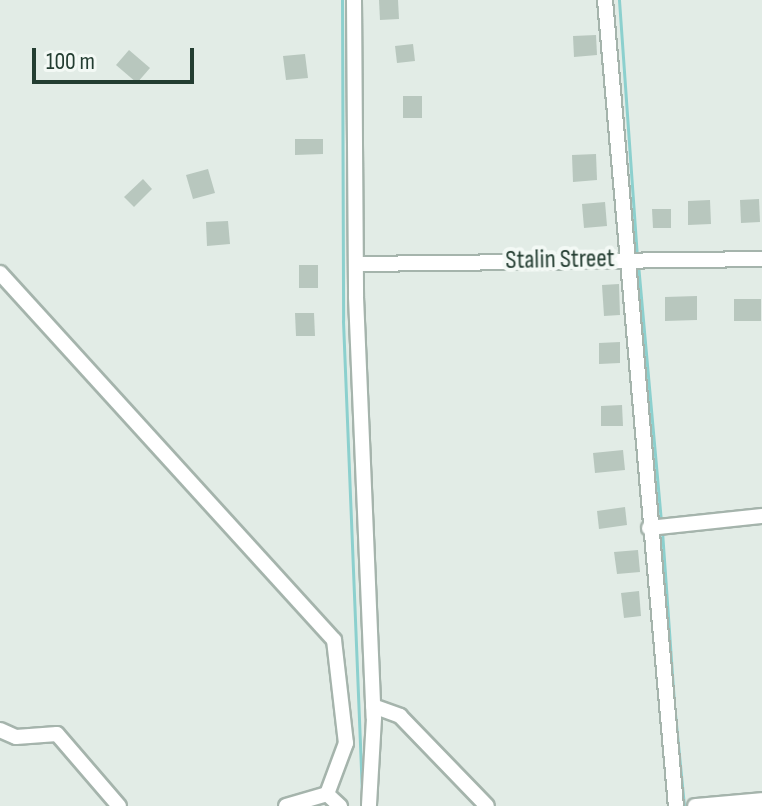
<!DOCTYPE html>
<style>
body{margin:0}
#map{position:relative;width:762px;height:806px;overflow:hidden;background:#e2ece6;font-family:"Sofia Sans Condensed",sans-serif}
div>[style]{position:absolute}
[style*='--x']{left:calc(var(--x)*1px);top:calc(var(--y)*1px);width:calc(var(--w)*1px);rotate:calc(var(--a)*1deg)}
.stream>*{height:3px;margin:-1.5px;padding:0 1.5px;transform-origin:1.5px;border-radius:1.5px;background:#8cd0ce}
.building>*{inset:0;background:#b8c7be}
.roads{filter:drop-shadow(2px 0 #a5b4ac) drop-shadow(-2px 0 #a5b4ac) drop-shadow(0 2px #a5b4ac) drop-shadow(0 -2px #a5b4ac)}
.minor>*{height:14px;margin:-7px;padding:0 7px;transform-origin:7px;border-radius:7px;background:#fff}
span{translate:-50% -50%;white-space:nowrap;text-align:center;line-height:1.15;-webkit-text-stroke:8px #f3f9f5;paint-order:stroke}
.street-label{font-size:26px;color:#233d31}
.scale{position:absolute;left:32px;top:48px;width:162px;height:36px;box-sizing:border-box;border:4px solid #233d31;border-top:0;padding-left:10px;font-size:24px;line-height:28px;white-space:nowrap;color:#233d31;-webkit-text-stroke:6px #f3f9f5;paint-order:stroke}
</style>
<div id="map">
<div class="stream">
<i style="--x:342;--y:0;--w:321;--a:89.8"></i>
<i style="--x:343;--y:321;--w:481;--a:87.7"></i>
<i style="--x:619;--y:0;--w:257;--a:86"></i>
<i style="--x:638;--y:264;--w:260;--a:84.9"></i>
<i style="--x:662;--y:531;--w:172;--a:86"></i>
<i style="--x:675;--y:714;--w:92;--a:84.4"></i>
</div>
<div class="building">
<i style="clip-path:polygon(379px 0,398px 0,399px 19px,380px 20px)"></i>
<i style="clip-path:polygon(596px 35px,597px 55px,574px 57px,573px 36px)"></i>
<i style="clip-path:polygon(413px 44px,415px 61px,397px 63px,395px 46px)"></i>
<i style="clip-path:polygon(129px 50px,150px 68px,137px 83px,116px 65px)"></i>
<i style="clip-path:polygon(305px 54px,308px 78px,286px 80px,283px 56px)"></i>
<i style="clip-path:polygon(403px 96px,422px 96px,422px 118px,403px 118px)"></i>
<i style="clip-path:polygon(295px 139px,323px 139px,323px 154px,295px 155px)"></i>
<i style="clip-path:polygon(596px 154px,597px 180px,573px 182px,572px 155px)"></i>
<i style="clip-path:polygon(208px 169px,215px 193px,193px 199px,186px 175px)"></i>
<i style="clip-path:polygon(143px 179px,152px 189px,134px 207px,124px 197px)"></i>
<i style="clip-path:polygon(759px 199px,760px 222px,741px 223px,740px 200px)"></i>
<i style="clip-path:polygon(710px 200px,711px 224px,688px 225px,688px 201px)"></i>
<i style="clip-path:polygon(605px 202px,607px 226px,584px 228px,582px 204px)"></i>
<i style="clip-path:polygon(652px 209px,671px 209px,671px 228px,653px 228px)"></i>
<i style="clip-path:polygon(228px 221px,230px 244px,207px 246px,206px 222px)"></i>
<i style="clip-path:polygon(299px 265px,318px 265px,318px 288px,299px 288px)"></i>
<i style="clip-path:polygon(619px 284px,620px 315px,604px 316px,602px 285px)"></i>
<i style="clip-path:polygon(697px 296px,697px 320px,665px 321px,665px 297px)"></i>
<i style="clip-path:polygon(734px 299px,761px 299px,761px 321px,734px 321px)"></i>
<i style="clip-path:polygon(295px 313px,314px 313px,315px 336px,296px 336px)"></i>
<i style="clip-path:polygon(620px 342px,620px 363px,599px 364px,599px 343px)"></i>
<i style="clip-path:polygon(622px 405px,623px 426px,601px 426px,601px 406px)"></i>
<i style="clip-path:polygon(623px 450px,625px 470px,595px 473px,593px 453px)"></i>
<i style="clip-path:polygon(625px 507px,627px 525px,599px 529px,597px 511px)"></i>
<i style="clip-path:polygon(638px 550px,640px 572px,617px 574px,614px 552px)"></i>
<i style="clip-path:polygon(639px 591px,641px 616px,624px 618px,621px 593px)"></i>
</div>
<div class="roads">
<div class="minor">
<i style="--x:354;--y:0;--w:297;--a:89.6"></i>
<i style="--x:356;--y:297;--w:421;--a:87.6"></i>
<i style="--x:374;--y:718;--w:88;--a:93.3"></i>
<i style="--x:605;--y:0;--w:809;--a:84.97"></i>
<i style="--x:358;--y:264;--w:404;--a:-0.7"></i>
<i style="--x:0;--y:273;--w:496;--a:47.7"></i>
<i style="--x:334;--y:640;--w:104;--a:83.4"></i>
<i style="--x:346;--y:743;--w:54;--a:110.4"></i>
<i style="--x:649;--y:528;--w:114;--a:-6.1"></i>
<i style="--x:373;--y:706;--w:29;--a:20"></i>
<i style="--x:400;--y:716;--w:125;--a:46"></i>
<i style="--x:0;--y:730;--w:17;--a:24"></i>
<i style="--x:16;--y:737;--w:41;--a:-4.2"></i>
<i style="--x:57;--y:734;--w:95;--a:49.3"></i>
<i style="--x:286;--y:806;--w:43;--a:-16.3"></i>
<i style="--x:327;--y:794;--w:18;--a:43"></i>
<i style="--x:695;--y:806;--w:67;--a:-5.1"></i>
</div>
</div>
<div class="street-label">
<span style="left:560px;top:260px;rotate:-1deg">Stalin Street</span>
</div>
<div class="scale">100 m</div>
</div>
